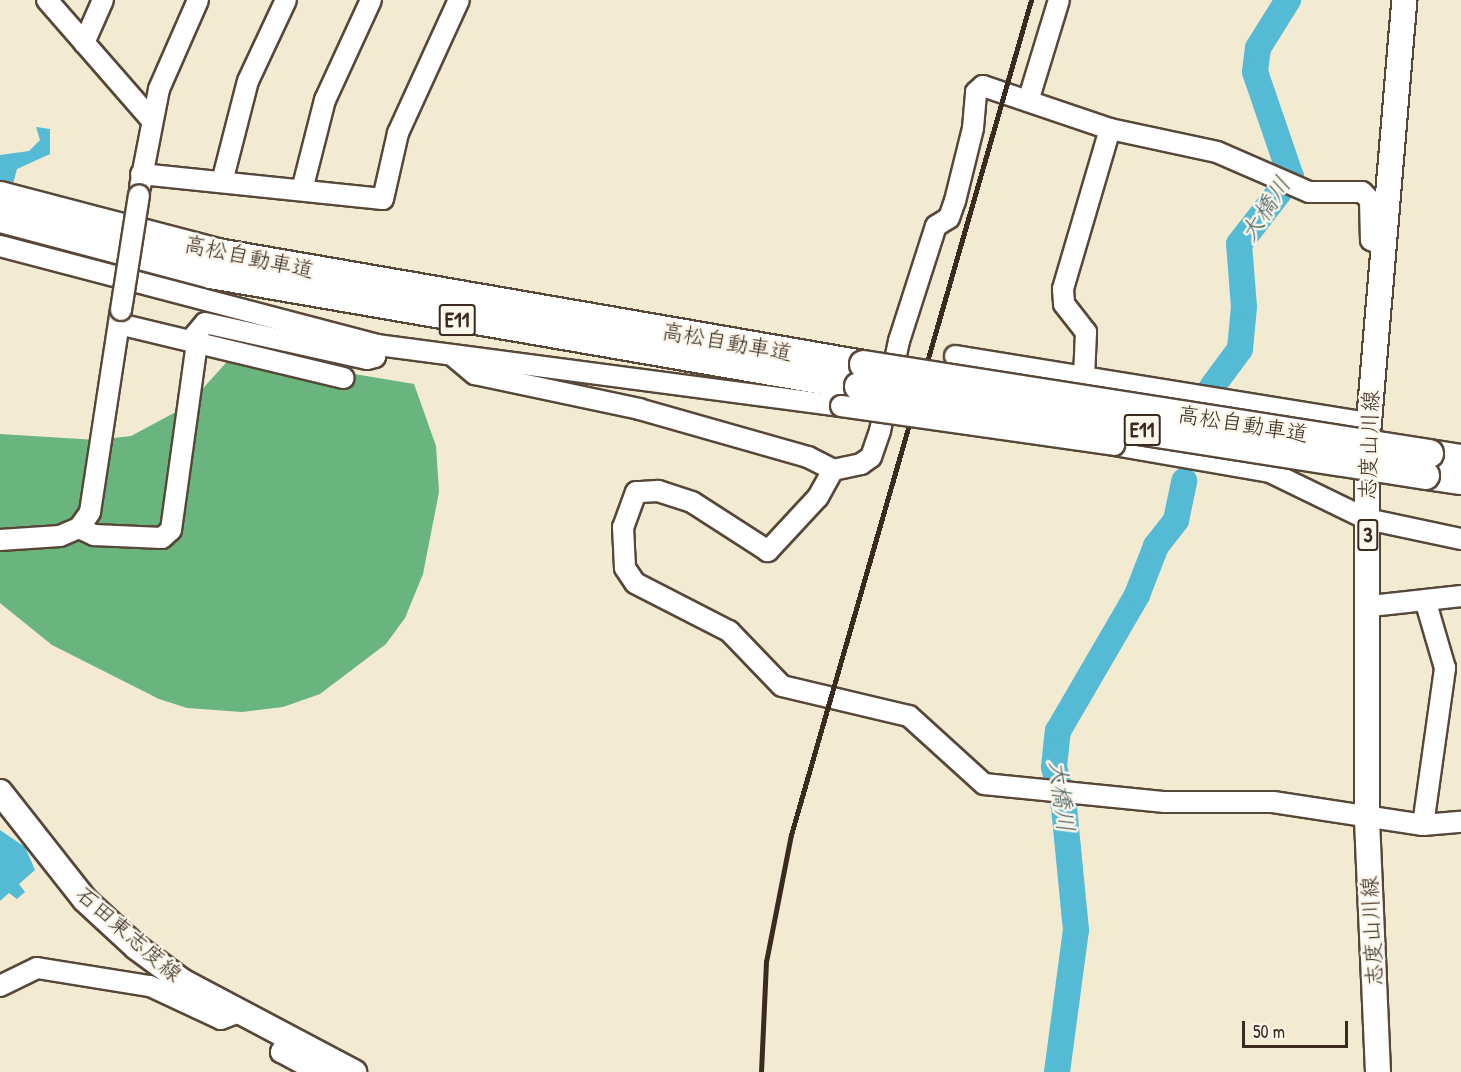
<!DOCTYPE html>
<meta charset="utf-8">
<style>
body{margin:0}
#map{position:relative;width:1461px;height:1072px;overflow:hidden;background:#f3ead2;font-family:"Patrick Hand","Klee One",sans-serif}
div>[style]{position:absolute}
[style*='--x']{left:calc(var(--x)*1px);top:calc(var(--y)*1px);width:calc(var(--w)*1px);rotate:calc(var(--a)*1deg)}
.forest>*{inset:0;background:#69b57d}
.water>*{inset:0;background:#55bad4}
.river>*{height:26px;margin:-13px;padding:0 13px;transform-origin:13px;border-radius:13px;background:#55bad4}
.roads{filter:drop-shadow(2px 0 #574739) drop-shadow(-2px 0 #574739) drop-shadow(0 2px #574739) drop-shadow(0 -2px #574739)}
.minor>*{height:20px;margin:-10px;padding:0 10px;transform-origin:10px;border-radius:10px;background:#fff}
.major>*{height:24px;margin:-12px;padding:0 12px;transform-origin:12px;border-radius:12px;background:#fff}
.highway>*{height:27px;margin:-13.5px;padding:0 13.5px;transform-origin:13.5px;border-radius:13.5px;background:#fff}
.rail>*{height:4.5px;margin:-2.25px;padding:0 2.25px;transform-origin:2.25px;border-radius:2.25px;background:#3b2a1e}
.bridges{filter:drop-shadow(2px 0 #574739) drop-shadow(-2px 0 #574739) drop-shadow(0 2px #574739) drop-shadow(0 -2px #574739)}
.minor-bridge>*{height:20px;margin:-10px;padding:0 10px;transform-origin:10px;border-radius:10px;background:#fff}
.highway-bridge>*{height:27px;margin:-13.5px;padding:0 13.5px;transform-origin:13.5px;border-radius:13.5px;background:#fff}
span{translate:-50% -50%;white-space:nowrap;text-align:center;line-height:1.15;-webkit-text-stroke:5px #fbf7ec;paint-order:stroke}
.shield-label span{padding:2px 4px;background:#fbf7ec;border:2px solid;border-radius:4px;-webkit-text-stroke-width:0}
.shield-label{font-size:21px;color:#3b2a1e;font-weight:700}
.street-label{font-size:22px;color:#3b2a1e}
.water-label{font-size:24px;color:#445c5e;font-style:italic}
.scale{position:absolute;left:1242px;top:1021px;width:106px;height:27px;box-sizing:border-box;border:3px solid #3b2a1e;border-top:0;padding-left:8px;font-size:18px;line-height:21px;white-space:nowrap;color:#3b2a1e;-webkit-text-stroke:4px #fbf7ec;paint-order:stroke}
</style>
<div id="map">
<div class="forest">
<i style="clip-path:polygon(234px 354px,414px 384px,436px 446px,439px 492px,423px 574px,405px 618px,386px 644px,320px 694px,283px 707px,242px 712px,187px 708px,159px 699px,52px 645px,0 603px,0 434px,97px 440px,131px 436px,187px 406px)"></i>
</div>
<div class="water">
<i style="clip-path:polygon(36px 127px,50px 129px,50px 154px,17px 169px,13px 184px,0 180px,0 155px,29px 151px,40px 140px)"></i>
<i style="clip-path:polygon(0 830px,25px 847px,35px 870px,19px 884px,25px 892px,17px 899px,9px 893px,0 901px)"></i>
</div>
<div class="river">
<i style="--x:1212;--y:387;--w:47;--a:-53.6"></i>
<i style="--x:1240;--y:349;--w:42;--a:-84.6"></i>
<i style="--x:1244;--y:307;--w:63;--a:-94.5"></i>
<i style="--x:1239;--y:244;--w:85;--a:-52.2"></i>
<i style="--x:1291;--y:177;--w:111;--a:-108.9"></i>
<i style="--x:1255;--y:72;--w:24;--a:-83"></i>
<i style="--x:1258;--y:48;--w:57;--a:-58"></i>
<i style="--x:1057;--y:1072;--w:143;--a:-82.4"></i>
<i style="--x:1076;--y:930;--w:124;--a:-95.6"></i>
<i style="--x:1064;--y:807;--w:41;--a:-104"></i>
<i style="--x:1054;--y:767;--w:36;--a:-84"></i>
<i style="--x:1058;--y:731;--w:157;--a:-59.8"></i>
<i style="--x:1137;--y:595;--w:53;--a:-68.8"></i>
<i style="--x:1156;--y:546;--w:33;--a:-52"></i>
<i style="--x:1176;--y:520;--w:40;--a:-78"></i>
</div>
<div class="roads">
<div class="minor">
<i style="--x:47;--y:0;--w:157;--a:48.9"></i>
<i style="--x:84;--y:43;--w:47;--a:-66.2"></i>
<i style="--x:1029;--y:98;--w:102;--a:-73"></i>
<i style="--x:1110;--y:129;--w:167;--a:106.4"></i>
<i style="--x:1063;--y:289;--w:15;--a:86"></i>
<i style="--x:1064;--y:304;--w:36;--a:52"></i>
<i style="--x:1086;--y:332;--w:45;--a:92.5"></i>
<i style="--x:1084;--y:377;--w:288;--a:9.2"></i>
<i style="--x:141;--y:174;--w:243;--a:5.9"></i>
<i style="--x:383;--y:199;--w:68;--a:-77.2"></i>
<i style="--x:398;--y:133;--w:146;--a:-65.4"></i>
<i style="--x:222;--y:182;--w:104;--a:-75.6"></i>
<i style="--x:248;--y:81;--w:89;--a:-64.9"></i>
<i style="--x:140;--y:187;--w:100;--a:-79"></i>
<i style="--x:159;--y:89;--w:97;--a:-66.3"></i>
<i style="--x:302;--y:190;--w:93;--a:-75.7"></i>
<i style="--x:325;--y:100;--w:110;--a:-65.3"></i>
<i style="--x:0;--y:246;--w:390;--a:14.7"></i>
<i style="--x:377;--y:345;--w:468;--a:7.5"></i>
<i style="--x:119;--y:324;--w:231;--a:13.5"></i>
<i style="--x:190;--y:341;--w:23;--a:-50"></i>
<i style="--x:205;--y:323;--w:166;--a:12.5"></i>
<i style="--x:367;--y:359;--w:8;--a:-14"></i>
<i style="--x:375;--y:357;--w:12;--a:-81"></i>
<i style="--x:452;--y:355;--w:30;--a:40"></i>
<i style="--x:475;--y:374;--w:168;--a:12"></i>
<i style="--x:639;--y:409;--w:176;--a:15.9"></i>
<i style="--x:808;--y:457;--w:28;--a:27"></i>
<i style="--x:833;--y:470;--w:29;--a:-12"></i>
<i style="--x:861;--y:464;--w:12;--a:-35"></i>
<i style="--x:871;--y:457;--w:28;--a:-71"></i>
<i style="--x:880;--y:431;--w:92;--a:-78.1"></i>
<i style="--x:899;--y:341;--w:121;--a:-72.2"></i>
<i style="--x:936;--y:226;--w:15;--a:-32"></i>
<i style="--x:949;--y:218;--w:18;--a:-71"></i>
<i style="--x:955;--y:201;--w:75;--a:-76.1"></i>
<i style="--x:973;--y:128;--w:36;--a:-85"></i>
<i style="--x:976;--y:92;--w:9;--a:-41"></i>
<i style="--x:983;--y:86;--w:134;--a:18.7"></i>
<i style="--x:1110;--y:129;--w:109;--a:12.1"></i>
<i style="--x:1217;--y:152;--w:100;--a:23.5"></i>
<i style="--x:1309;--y:192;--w:53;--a:0"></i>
<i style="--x:1362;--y:192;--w:11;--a:45"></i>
<i style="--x:1370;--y:200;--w:40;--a:88.6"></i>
<i style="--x:1371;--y:240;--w:13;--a:23"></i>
<i style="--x:955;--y:356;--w:131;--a:9.2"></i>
<i style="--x:1114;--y:445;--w:158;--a:9.8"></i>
<i style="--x:1270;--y:472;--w:108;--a:25.9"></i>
<i style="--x:1367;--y:519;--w:96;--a:12"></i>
<i style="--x:833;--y:470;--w:31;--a:119"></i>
<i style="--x:818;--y:497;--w:74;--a:132.8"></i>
<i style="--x:768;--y:551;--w:90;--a:-147.2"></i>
<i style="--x:692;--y:502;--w:36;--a:-162"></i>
<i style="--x:658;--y:491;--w:22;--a:177"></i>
<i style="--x:636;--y:492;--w:37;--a:110"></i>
<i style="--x:623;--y:527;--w:41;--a:87.2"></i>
<i style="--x:625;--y:568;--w:18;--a:56"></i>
<i style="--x:635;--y:583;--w:106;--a:27.1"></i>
<i style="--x:729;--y:631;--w:76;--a:46.1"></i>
<i style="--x:782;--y:686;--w:130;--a:13.3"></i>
<i style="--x:909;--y:716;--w:101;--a:42.2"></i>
<i style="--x:984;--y:784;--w:182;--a:5.7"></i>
<i style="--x:1165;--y:802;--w:108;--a:0"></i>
<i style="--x:1273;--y:802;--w:152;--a:8.7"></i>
<i style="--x:1423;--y:825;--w:38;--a:-5"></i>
<i style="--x:79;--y:528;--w:17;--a:25"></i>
<i style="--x:94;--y:535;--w:68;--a:2.5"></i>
<i style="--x:162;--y:538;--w:12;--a:-42"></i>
<i style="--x:171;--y:530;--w:189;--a:-82.1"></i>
<i style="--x:0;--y:540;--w:60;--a:-3.8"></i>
<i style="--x:60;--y:536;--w:21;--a:-23"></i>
<i style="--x:79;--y:528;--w:19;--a:-55"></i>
<i style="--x:90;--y:512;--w:204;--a:-81.3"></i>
<i style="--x:1371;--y:606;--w:91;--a:-6.3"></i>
<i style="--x:1423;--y:825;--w:159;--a:-82"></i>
<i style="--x:1445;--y:668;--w:68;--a:-106.3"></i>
<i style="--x:0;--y:986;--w:41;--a:-25.9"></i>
<i style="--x:37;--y:968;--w:114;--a:9.1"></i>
<i style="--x:150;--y:986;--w:78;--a:24.9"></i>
<i style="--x:221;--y:1019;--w:17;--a:-21"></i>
<i style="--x:288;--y:1039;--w:15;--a:118"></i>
<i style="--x:281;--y:1052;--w:42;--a:28.4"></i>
</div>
<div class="major">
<i style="--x:0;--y:792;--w:137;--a:51.8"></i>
<i style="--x:85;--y:900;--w:69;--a:42.7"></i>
<i style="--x:136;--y:947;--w:57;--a:36.5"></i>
<i style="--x:182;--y:981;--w:195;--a:27.9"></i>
<i style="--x:1378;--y:1072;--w:254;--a:-92.5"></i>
<i style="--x:1367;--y:818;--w:373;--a:-90"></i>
<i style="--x:1367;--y:445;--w:447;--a:-85.2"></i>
</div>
<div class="highway">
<i style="--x:0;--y:195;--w:224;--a:14.7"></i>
<i style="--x:217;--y:252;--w:656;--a:9.84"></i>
<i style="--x:0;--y:218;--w:217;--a:14.9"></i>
<i style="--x:210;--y:274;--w:658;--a:9.81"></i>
<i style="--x:1429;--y:453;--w:32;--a:9"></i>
<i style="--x:1425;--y:475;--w:36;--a:8"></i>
</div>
</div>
<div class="rail">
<i style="--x:761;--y:1072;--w:110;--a:-87.4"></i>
<i style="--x:766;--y:962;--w:129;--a:-78.9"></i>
<i style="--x:791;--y:835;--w:869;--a:-73.96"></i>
</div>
<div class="bridges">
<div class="minor-bridge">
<i style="--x:121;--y:310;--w:116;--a:-81.1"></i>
<i style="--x:841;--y:406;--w:276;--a:8.1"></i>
</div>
<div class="highway-bridge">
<i style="--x:863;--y:364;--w:573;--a:8.94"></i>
<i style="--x:858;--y:386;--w:574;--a:8.92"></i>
</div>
</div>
<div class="shield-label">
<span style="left:457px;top:320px">E11</span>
<span style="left:1142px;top:430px">E11</span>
<span style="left:1368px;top:535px">3</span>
</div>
<div class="street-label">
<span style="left:249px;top:257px;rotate:12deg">高松自動車道</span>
<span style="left:727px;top:342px;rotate:10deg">高松自動車道</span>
<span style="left:1243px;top:424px;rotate:9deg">高松自動車道</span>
<span style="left:1369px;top:445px;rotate:-88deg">志度山川線</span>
<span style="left:1372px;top:931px;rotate:-93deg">志度山川線</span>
<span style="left:129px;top:934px;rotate:41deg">石田東志度線</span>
</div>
<div class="water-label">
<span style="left:1265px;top:209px;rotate:-57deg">大橋川</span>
<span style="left:1062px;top:796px;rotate:83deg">大橋川</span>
</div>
<div class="scale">50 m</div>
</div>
